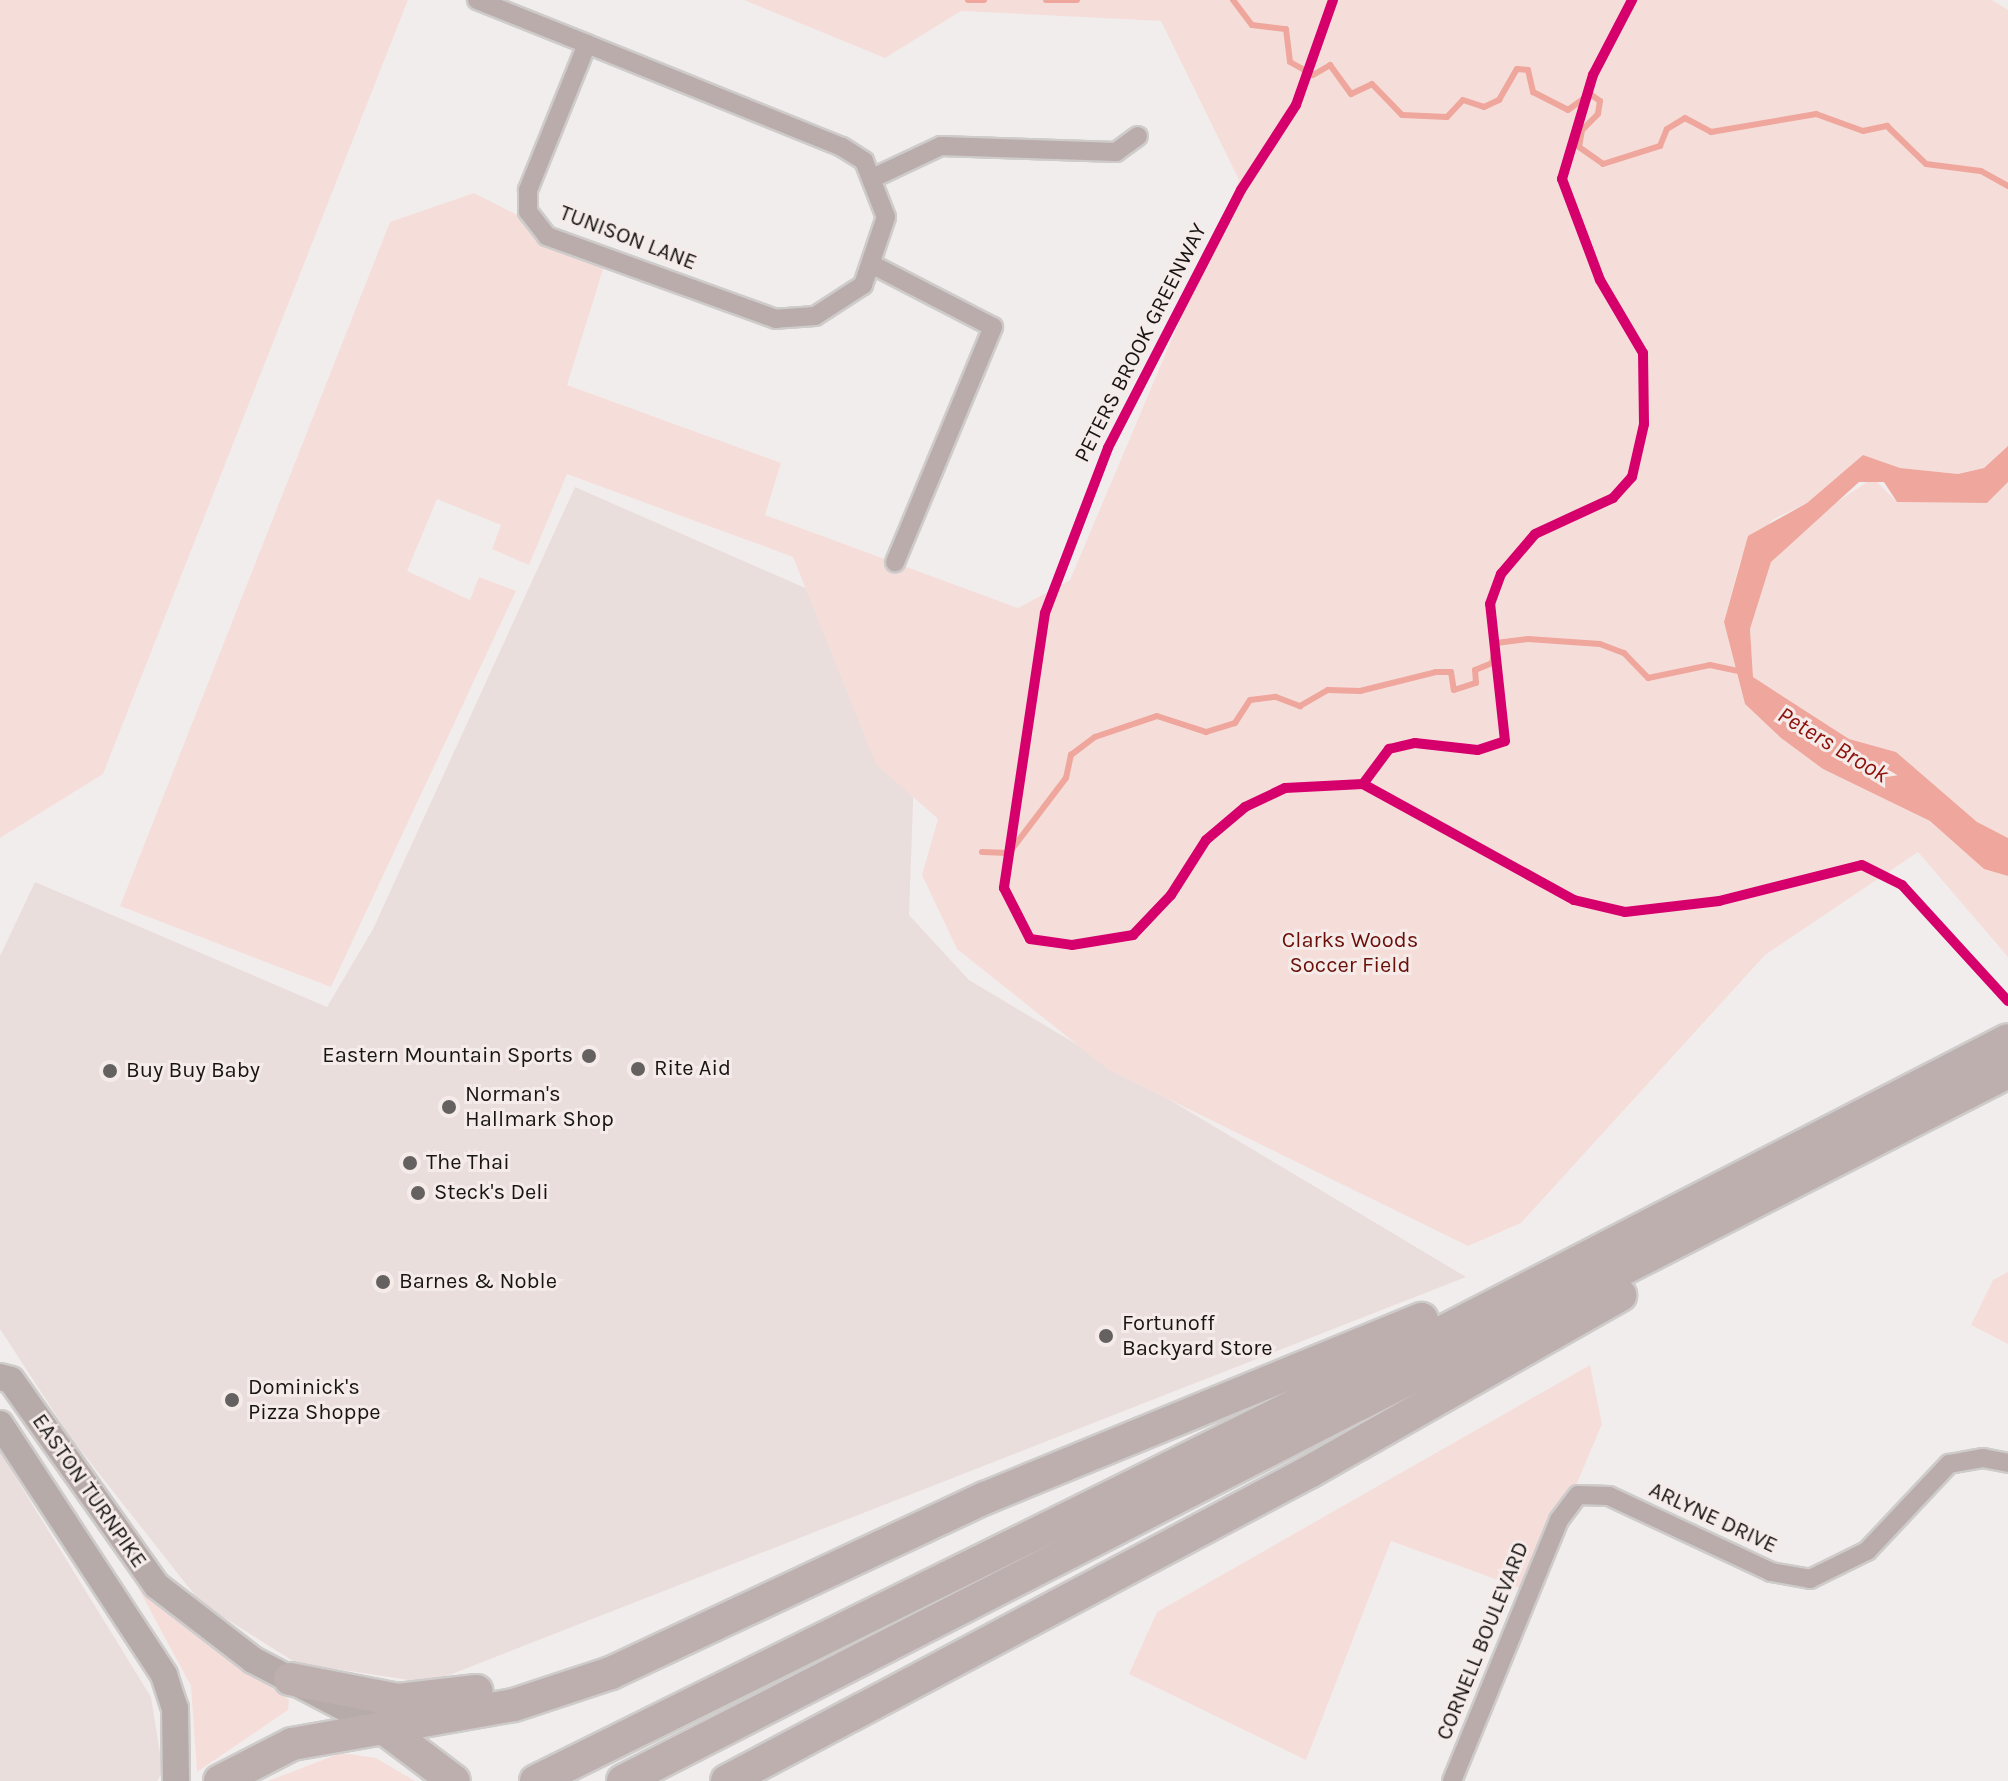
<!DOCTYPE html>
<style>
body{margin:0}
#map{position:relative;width:2008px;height:1781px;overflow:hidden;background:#f2eded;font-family:Karla,sans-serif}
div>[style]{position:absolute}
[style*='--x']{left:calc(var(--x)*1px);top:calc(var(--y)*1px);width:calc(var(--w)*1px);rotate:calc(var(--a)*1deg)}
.built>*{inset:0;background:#eadedc}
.green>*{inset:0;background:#f5deda}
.water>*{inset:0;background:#efa69c}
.stream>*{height:6px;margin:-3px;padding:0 3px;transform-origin:3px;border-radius:3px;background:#efa69c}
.roads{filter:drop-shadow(2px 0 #cecbcb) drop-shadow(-2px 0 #cecbcb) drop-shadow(0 2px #cecbcb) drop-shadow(0 -2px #cecbcb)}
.minor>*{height:18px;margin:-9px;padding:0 9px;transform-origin:9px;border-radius:9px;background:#b9acaa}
.secondary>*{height:26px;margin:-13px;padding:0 13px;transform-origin:13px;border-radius:13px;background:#b7aba9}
.trunk>*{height:32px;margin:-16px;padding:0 16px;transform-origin:16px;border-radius:16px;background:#bdafae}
.cycleway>*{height:10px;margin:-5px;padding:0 5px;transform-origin:5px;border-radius:5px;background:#d6006c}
.dots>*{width:22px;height:22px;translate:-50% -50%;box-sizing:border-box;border:4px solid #f5ecea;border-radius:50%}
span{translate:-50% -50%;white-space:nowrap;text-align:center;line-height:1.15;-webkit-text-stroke:6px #f5ecea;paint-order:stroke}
.street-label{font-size:22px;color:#181514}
.park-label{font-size:22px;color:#6b0f09}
.poi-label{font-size:22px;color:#181514}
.right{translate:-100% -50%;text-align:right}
.left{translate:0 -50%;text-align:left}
.water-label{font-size:24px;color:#8d110a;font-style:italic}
</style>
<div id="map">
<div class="built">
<i style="clip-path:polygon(575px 487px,919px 638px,909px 915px,969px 980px,1466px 1277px,429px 1683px,296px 1663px,201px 1603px,71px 1438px,0 1329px,0 956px,35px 882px,327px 1007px,373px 929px)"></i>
<i style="clip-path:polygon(0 1452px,151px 1697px,163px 1772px,157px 1781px,0 1781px)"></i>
</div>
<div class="green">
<i style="clip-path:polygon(0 0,408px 0,103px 774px,0 838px)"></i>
<i style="clip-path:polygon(744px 0,1992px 0,2008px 10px,2008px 446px,1984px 468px,1958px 474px,1900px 468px,1863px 455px,1807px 503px,1772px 520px,1740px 562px,1724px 622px,1745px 704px,1781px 738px,1823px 769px,1930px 821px,1984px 869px,2008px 876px,2008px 957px,1918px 852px,1765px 955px,1521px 1223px,1468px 1246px,1109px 1070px,957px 949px,922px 875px,938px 819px,876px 764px,793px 557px,567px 474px,529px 565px,492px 549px,501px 525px,437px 499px,407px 571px,470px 600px,479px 577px,516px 591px,331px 987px,120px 906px,390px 222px,474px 193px,606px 260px,567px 385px,781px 463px,765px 515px,1018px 608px,1070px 580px,1239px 180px,1161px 21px,961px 11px,885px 58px)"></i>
<i style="clip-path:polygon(1873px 478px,1897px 502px,1987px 503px,2008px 482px,2008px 838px,1977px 823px,1896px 752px,1849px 739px,1753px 677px,1750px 629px,1771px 562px,1810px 520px)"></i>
<i style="clip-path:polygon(2008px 1272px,2008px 1344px,1971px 1325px,1993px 1280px)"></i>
<i style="clip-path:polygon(1590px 1365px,1602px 1424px,1531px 1592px,1391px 1541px,1306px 1760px,1129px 1674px,1157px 1612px)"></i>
<i style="clip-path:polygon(129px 1571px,184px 1624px,289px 1700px,288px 1710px,197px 1772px,191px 1686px)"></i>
<i style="clip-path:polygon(341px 1753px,376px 1758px,415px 1781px,268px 1781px)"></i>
</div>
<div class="water">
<i style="clip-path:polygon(2008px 446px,2008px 482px,1987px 503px,1897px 502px,1884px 482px,1859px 482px,1771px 562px,1750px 629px,1753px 677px,1849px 739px,1896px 752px,1977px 822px,2008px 838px,2008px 876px,1984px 869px,1930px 821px,1823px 769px,1781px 738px,1745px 704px,1724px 622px,1748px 536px,1807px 503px,1863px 455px,1900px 468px,1958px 474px,1984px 468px)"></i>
</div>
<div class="stream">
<i style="--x:968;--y:0;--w:16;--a:0"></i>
<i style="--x:1046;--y:0;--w:31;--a:0"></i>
<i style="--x:1233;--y:0;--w:31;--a:53"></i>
<i style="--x:1252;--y:25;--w:34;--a:7"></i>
<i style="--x:1286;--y:29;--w:33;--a:83"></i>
<i style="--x:1290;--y:62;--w:26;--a:29"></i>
<i style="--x:1313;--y:75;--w:20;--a:-30"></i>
<i style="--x:1330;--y:65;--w:36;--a:54"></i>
<i style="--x:1351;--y:94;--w:23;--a:-25"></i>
<i style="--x:1372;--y:84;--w:43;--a:45.9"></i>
<i style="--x:1402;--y:115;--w:45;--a:2.5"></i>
<i style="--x:1447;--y:117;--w:23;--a:-47"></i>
<i style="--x:1463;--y:100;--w:22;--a:18"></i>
<i style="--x:1484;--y:107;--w:17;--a:-25"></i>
<i style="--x:1499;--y:100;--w:36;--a:-60"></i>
<i style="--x:1517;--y:69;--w:11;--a:5"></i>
<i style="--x:1528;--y:70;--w:23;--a:77"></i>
<i style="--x:1533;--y:92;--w:39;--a:27"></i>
<i style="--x:1568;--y:110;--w:27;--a:-36"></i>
<i style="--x:1590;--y:94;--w:12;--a:35"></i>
<i style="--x:1600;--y:101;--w:13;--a:99"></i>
<i style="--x:1598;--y:114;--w:23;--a:135"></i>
<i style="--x:1582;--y:130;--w:17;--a:100"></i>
<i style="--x:1579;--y:147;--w:29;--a:35"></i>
<i style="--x:1603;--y:164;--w:60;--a:-17.5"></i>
<i style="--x:1660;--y:146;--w:18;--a:-68"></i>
<i style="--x:1667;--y:129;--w:21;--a:-31"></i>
<i style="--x:1685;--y:118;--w:30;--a:28"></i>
<i style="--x:1711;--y:132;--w:107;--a:-9.7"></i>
<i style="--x:1816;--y:114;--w:50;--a:19.9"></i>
<i style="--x:1863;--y:131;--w:25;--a:-12"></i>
<i style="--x:1887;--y:126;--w:54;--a:44.3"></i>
<i style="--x:1926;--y:164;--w:55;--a:7.3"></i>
<i style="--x:1981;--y:171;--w:31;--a:29"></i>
<i style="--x:982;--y:852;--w:27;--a:2"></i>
<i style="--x:1009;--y:853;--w:94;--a:-52.8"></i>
<i style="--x:1066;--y:778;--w:24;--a:-78"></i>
<i style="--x:1071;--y:755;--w:30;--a:-37"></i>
<i style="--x:1095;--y:737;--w:65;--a:-18.7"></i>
<i style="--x:1157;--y:716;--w:52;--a:18.1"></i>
<i style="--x:1206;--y:732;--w:30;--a:-17"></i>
<i style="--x:1235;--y:723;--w:27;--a:-57"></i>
<i style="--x:1250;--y:700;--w:26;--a:-7"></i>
<i style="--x:1276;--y:697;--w:26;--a:21"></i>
<i style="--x:1300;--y:706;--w:32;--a:-30"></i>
<i style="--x:1328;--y:690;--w:32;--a:2"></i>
<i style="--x:1360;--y:691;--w:78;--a:-14"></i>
<i style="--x:1436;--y:672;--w:15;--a:0"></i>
<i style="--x:1451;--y:672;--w:18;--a:81"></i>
<i style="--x:1454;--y:690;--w:23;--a:-18"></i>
<i style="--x:1476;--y:683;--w:13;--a:-94"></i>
<i style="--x:1475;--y:670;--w:18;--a:-22"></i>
<i style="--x:1492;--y:663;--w:20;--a:-79"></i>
<i style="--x:1496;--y:643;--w:32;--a:-7"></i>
<i style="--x:1528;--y:639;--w:72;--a:4"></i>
<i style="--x:1600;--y:644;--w:26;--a:21"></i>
<i style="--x:1624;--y:653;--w:35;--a:46"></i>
<i style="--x:1648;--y:678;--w:63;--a:-11.8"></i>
<i style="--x:1710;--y:665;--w:34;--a:12"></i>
</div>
<div class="roads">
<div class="minor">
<i style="--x:477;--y:0;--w:118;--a:21.8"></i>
<i style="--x:587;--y:44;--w:275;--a:22"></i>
<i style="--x:842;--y:147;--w:26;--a:32"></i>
<i style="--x:864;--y:161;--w:60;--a:68.6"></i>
<i style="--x:886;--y:217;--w:72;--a:108.7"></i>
<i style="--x:863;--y:285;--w:57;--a:147.1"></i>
<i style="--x:815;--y:316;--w:39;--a:176"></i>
<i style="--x:776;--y:319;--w:244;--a:-160.1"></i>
<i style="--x:547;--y:236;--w:31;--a:-128"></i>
<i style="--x:528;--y:212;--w:22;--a:-90"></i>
<i style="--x:528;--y:190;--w:157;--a:-68"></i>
<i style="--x:875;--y:177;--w:73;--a:-25.2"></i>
<i style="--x:941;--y:146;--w:175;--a:2"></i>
<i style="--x:1116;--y:152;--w:27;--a:-36"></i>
<i style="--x:873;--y:265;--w:135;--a:27.3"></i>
<i style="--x:993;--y:327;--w:255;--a:112.6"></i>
<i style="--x:1452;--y:1781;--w:282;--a:-67.7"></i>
<i style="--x:1559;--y:1520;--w:31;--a:-53"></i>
<i style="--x:1578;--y:1495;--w:31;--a:2"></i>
<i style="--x:1609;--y:1496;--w:179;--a:25.1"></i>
<i style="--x:1771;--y:1572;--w:40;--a:10"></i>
<i style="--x:1810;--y:1579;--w:64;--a:-26.2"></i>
<i style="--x:1867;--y:1551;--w:120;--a:-46.7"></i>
<i style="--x:1949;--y:1464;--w:35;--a:-10"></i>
<i style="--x:1983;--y:1458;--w:25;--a:11"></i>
</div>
<div class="secondary">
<i style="--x:0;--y:1377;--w:11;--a:15"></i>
<i style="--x:11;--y:1380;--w:252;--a:54.7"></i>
<i style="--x:157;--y:1586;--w:121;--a:37.6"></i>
<i style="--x:253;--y:1660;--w:149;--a:27.6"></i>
<i style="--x:0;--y:1424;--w:300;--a:56.8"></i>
<i style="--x:164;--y:1675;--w:35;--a:72"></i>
<i style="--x:175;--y:1708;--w:73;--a:89.2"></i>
</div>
<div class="trunk">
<i style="--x:290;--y:1679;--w:110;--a:11"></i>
<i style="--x:398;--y:1700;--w:79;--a:-6.6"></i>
<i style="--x:385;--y:1729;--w:86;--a:37"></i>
<i style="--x:220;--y:1781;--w:81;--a:-27.2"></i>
<i style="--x:292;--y:1744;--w:225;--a:-10"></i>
<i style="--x:514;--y:1705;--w:102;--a:-18.3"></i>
<i style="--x:611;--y:1673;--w:413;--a:-25.1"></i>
<i style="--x:985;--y:1498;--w:472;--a:-22.3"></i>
<i style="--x:536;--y:1781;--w:990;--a:-26.33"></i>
<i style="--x:1423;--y:1342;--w:658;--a:-27.3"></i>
<i style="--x:623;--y:1781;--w:1556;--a:-27.11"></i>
<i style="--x:727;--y:1781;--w:659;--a:-27.97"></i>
<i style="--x:1309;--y:1472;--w:358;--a:-29.6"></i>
</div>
</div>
<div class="cycleway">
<i style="--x:1333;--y:0;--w:111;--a:109.4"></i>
<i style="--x:1296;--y:105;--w:101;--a:122.9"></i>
<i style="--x:1241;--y:190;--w:290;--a:117.3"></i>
<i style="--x:1108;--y:448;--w:177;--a:110.9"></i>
<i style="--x:1045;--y:613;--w:278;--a:98.5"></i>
<i style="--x:1004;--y:888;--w:57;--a:63"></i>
<i style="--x:1030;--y:939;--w:42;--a:8.1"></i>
<i style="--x:1072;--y:945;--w:62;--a:-9.3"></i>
<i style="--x:1133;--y:935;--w:55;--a:-46.5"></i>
<i style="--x:1171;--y:895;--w:65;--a:-57.5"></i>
<i style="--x:1206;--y:840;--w:51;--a:-40.2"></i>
<i style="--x:1245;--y:807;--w:44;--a:-25.4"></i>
<i style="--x:1285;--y:788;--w:78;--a:-2.9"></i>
<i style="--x:1363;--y:784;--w:44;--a:-53.4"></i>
<i style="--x:1389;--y:749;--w:27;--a:-13"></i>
<i style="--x:1415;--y:743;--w:63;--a:6.3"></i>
<i style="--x:1478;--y:750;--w:28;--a:-18"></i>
<i style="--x:1505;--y:741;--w:138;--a:-96.2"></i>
<i style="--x:1490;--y:604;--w:32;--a:-70"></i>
<i style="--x:1501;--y:574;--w:52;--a:-49.6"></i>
<i style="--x:1535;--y:534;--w:86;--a:-24.8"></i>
<i style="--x:1613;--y:498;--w:28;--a:-48"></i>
<i style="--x:1632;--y:477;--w:54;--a:-77.2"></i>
<i style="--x:1644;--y:424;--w:71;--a:-90.8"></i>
<i style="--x:1643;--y:353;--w:85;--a:-120.5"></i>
<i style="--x:1600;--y:280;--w:108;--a:-110.6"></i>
<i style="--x:1562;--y:179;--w:109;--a:-73.4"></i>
<i style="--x:1593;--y:75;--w:85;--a:-62.5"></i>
<i style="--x:1363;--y:784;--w:241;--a:28.8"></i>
<i style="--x:1574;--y:900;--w:52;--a:13.2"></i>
<i style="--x:1625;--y:912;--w:95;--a:-6.7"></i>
<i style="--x:1719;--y:901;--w:147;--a:-14.1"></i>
<i style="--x:1862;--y:865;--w:45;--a:26.6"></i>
<i style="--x:1902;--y:885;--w:157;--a:47.6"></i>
</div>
<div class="dots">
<i style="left:589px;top:1056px;background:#646160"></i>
<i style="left:638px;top:1069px;background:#646160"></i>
<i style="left:110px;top:1071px;background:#646160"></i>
<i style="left:449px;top:1107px;background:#646160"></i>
<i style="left:410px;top:1163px;background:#646160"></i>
<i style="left:418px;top:1193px;background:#646160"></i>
<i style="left:383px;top:1282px;background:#646160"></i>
<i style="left:1106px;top:1336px;background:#646160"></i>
<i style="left:232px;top:1400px;background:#646160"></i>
</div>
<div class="street-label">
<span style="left:628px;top:238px;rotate:21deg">TUNISON LANE</span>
<span style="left:1141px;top:343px;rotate:-63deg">PETERS BROOK GREENWAY</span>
<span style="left:89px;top:1491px;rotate:55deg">EASTON TURNPIKE</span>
<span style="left:1713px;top:1518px;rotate:25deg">ARLYNE DRIVE</span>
<span style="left:1483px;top:1641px;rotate:-68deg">CORNELL BOULEVARD</span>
</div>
<div class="park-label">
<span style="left:1350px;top:953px">Clarks Woods<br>Soccer Field</span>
</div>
<div class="poi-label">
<span class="right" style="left:573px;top:1056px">Eastern Mountain Sports</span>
<span class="left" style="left:654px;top:1069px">Rite Aid</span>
<span class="left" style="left:126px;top:1071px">Buy Buy Baby</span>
<span class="left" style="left:465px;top:1107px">Norman's<br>Hallmark Shop</span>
<span class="left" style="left:426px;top:1163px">The Thai</span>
<span class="left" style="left:434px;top:1193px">Steck's Deli</span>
<span class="left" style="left:399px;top:1282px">Barnes &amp; Noble</span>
<span class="left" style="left:1122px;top:1336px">Fortunoff<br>Backyard Store</span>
<span class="left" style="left:248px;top:1400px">Dominick's<br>Pizza Shoppe</span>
</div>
<div class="water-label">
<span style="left:1833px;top:745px;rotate:31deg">Peters Brook</span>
</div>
</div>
